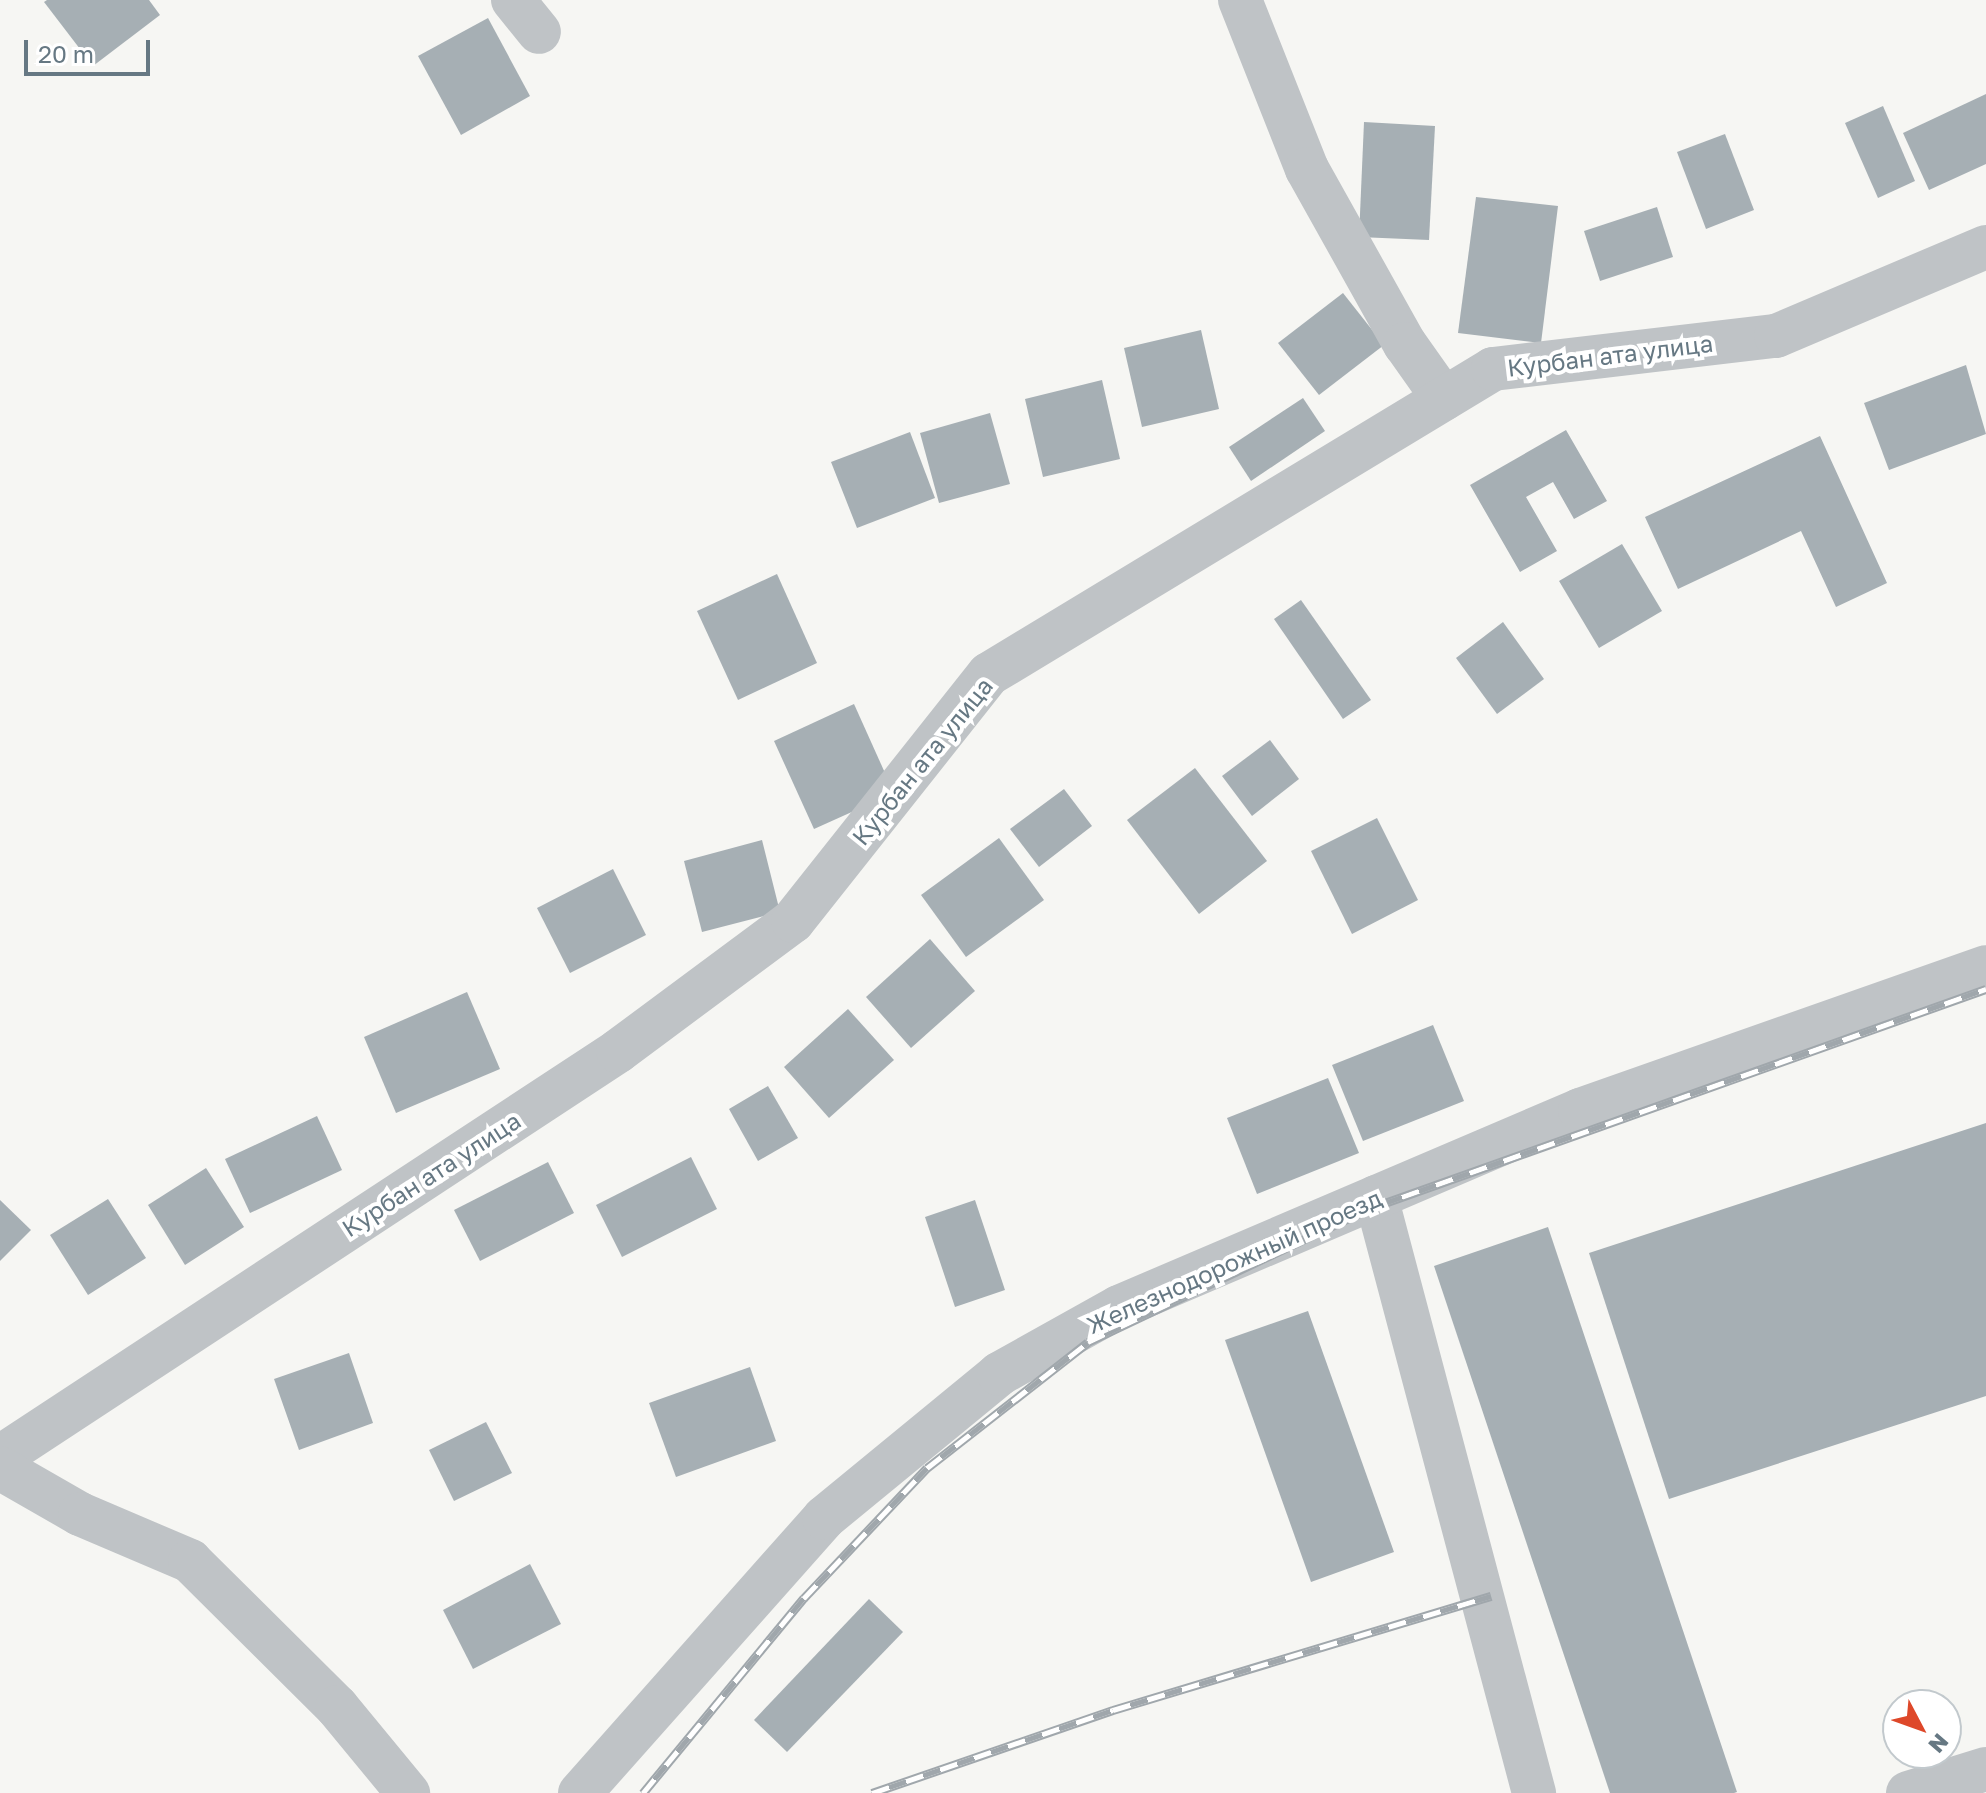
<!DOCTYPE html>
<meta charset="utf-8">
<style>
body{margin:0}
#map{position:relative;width:1986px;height:1793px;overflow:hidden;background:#f6f6f3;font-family:"Golos Text",sans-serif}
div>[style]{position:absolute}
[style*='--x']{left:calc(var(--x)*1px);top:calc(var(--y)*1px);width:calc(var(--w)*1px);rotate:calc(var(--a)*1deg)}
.building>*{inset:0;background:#a6afb4}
.minor>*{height:44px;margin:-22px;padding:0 22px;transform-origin:22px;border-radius:22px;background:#bfc3c6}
.rail>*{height:9px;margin-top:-4.5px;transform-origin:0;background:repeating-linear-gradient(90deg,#fff 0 18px,#a0a7ac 0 36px);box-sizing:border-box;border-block:2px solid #a0a7ac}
span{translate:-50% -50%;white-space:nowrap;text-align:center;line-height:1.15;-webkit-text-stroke:8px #fff;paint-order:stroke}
.street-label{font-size:24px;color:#667883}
.north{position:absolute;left:1882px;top:1689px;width:80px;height:80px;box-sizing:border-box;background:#fff;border:2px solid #c2c9cd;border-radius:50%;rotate:131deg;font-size:22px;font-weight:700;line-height:32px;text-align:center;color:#667883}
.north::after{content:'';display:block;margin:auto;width:28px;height:36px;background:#de482a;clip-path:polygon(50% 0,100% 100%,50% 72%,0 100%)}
.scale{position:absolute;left:24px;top:40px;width:126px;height:36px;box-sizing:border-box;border:4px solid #667883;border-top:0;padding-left:10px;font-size:24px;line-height:28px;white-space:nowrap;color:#667883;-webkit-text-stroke:6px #fff;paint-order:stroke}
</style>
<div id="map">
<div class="building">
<i style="clip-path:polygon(47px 0,149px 0,160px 15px,93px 66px,44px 2px)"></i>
<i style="clip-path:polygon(488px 18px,530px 96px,461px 135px,418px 56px)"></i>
<i style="clip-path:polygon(1986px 94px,1986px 164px,1929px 190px,1903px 133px)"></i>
<i style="clip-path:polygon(1883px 106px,1915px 181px,1878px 198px,1845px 123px)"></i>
<i style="clip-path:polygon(1364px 122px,1435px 126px,1429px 240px,1359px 237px)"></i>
<i style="clip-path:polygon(1725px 134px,1754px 210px,1706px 229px,1677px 152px)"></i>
<i style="clip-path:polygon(1476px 197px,1558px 206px,1541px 343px,1458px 333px)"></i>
<i style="clip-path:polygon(1657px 207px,1673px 257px,1600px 281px,1584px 231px)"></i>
<i style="clip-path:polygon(1343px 293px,1384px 345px,1319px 395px,1278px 343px)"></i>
<i style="clip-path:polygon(1201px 330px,1219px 409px,1142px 427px,1124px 348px)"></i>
<i style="clip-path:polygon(1966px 365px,1986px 434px,1889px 470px,1864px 403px)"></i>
<i style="clip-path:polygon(1102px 380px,1120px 459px,1043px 477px,1025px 399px)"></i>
<i style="clip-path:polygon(1303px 398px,1325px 431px,1251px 481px,1229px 447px)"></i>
<i style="clip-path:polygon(990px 413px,1010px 484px,939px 503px,920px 433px)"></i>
<i style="clip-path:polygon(1566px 430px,1607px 501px,1574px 519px,1553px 482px,1526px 497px,1557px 551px,1520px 572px,1470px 485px)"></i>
<i style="clip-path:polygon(910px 432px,935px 498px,857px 528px,831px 462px)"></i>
<i style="clip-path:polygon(1820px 436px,1887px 583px,1836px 607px,1801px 531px,1678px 589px,1645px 517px)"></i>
<i style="clip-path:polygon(1622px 544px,1662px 611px,1599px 648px,1559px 581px)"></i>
<i style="clip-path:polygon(777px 574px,817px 663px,738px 700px,697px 611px)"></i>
<i style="clip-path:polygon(1301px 600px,1371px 700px,1343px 719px,1274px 619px)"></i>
<i style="clip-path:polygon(1503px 622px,1544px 679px,1497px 714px,1456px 658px)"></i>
<i style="clip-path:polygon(854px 704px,894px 793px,814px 829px,774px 741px)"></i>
<i style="clip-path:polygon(1270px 740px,1299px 779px,1252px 816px,1222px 776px)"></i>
<i style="clip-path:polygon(1195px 768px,1267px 861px,1199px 914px,1127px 820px)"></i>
<i style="clip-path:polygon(1064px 789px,1092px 826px,1039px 867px,1010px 829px)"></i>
<i style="clip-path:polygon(1377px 818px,1418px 900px,1352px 934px,1311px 851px)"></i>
<i style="clip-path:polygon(999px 838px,1044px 900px,966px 957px,921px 895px)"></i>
<i style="clip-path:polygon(762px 840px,780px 912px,702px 932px,684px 861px)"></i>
<i style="clip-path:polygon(613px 869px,646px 935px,570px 973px,537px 908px)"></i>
<i style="clip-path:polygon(930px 939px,975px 991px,911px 1048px,866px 997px)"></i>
<i style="clip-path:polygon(467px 992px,500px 1069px,396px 1113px,364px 1037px)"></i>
<i style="clip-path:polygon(848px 1009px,894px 1060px,829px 1118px,784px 1067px)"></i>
<i style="clip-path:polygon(1433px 1025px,1464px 1101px,1363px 1141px,1332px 1065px)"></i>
<i style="clip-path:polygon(1328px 1078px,1359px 1153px,1257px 1194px,1227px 1118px)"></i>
<i style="clip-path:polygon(768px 1086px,798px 1138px,758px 1161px,729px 1109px)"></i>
<i style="clip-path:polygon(317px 1116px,342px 1170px,250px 1213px,225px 1159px)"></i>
<i style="clip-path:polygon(1986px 1123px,1986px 1396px,1669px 1499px,1589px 1253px)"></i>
<i style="clip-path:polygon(691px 1157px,717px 1209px,622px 1257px,596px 1205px)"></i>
<i style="clip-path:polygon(548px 1162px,574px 1213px,480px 1261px,454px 1210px)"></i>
<i style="clip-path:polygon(206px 1168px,244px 1227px,185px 1265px,148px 1205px)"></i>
<i style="clip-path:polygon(108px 1199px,146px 1258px,88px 1295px,50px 1235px)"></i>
<i style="clip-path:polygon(0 1200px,31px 1230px,0 1261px)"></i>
<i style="clip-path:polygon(975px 1200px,1005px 1290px,955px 1307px,925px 1217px)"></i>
<i style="clip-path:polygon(1548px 1227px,1737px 1792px,1734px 1793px,1610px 1793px,1434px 1266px)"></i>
<i style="clip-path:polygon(1308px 1311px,1394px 1552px,1311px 1582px,1225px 1340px)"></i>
<i style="clip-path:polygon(349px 1353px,373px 1423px,299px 1450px,274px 1379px)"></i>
<i style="clip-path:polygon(750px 1367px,776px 1441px,676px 1477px,649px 1403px)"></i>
<i style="clip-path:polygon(486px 1422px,512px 1473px,454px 1501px,429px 1450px)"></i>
<i style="clip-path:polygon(530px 1564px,561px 1624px,473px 1669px,443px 1610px)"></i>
<i style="clip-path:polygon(869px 1599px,903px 1632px,787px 1752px,754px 1720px)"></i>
</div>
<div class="minor">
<i style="--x:513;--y:0;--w:41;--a:50.9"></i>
<i style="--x:1240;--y:0;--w:182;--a:68.4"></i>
<i style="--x:1307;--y:169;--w:201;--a:60.8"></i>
<i style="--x:1405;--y:344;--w:67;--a:54.7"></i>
<i style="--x:1376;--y:1197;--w:617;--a:75.15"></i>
<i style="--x:0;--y:1457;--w:739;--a:-33.3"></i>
<i style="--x:618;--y:1051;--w:218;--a:-36.6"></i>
<i style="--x:793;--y:921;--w:315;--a:-51.6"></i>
<i style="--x:989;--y:674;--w:589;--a:-31.18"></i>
<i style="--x:1493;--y:369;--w:285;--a:-6.7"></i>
<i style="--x:1776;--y:336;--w:228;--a:-23"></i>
<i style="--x:0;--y:1468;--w:92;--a:29.9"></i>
<i style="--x:80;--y:1514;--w:120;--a:23.1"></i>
<i style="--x:190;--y:1561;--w:207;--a:44.8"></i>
<i style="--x:337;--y:1707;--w:112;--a:50.5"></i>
<i style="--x:580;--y:1793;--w:368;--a:-48.4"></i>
<i style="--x:824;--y:1518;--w:227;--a:-39.4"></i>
<i style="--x:999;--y:1374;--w:137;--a:-29.2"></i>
<i style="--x:1119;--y:1307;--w:501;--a:-23.14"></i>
<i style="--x:1580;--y:1110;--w:430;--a:-19.4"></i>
<i style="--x:1908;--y:1793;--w:82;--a:-17.1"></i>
</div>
<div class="rail">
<i style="--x:643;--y:1793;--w:253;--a:-50.5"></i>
<i style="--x:804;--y:1598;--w:179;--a:-46.6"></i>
<i style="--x:927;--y:1468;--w:204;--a:-38"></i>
<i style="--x:1088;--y:1342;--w:310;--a:-25.4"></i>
<i style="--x:1368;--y:1209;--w:656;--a:-19.6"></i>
<i style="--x:872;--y:1793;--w:255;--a:-19"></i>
<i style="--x:1113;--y:1710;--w:395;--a:-16.8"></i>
</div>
<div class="street-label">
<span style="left:1610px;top:355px;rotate:-7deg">Курбан ата улица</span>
<span style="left:922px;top:761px;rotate:-51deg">Курбан ата улица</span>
<span style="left:431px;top:1174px;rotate:-33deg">Курбан ата улица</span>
<span style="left:1234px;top:1261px;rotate:-24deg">Железнодорожный проезд</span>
</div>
<div class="north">N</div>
<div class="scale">20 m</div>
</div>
